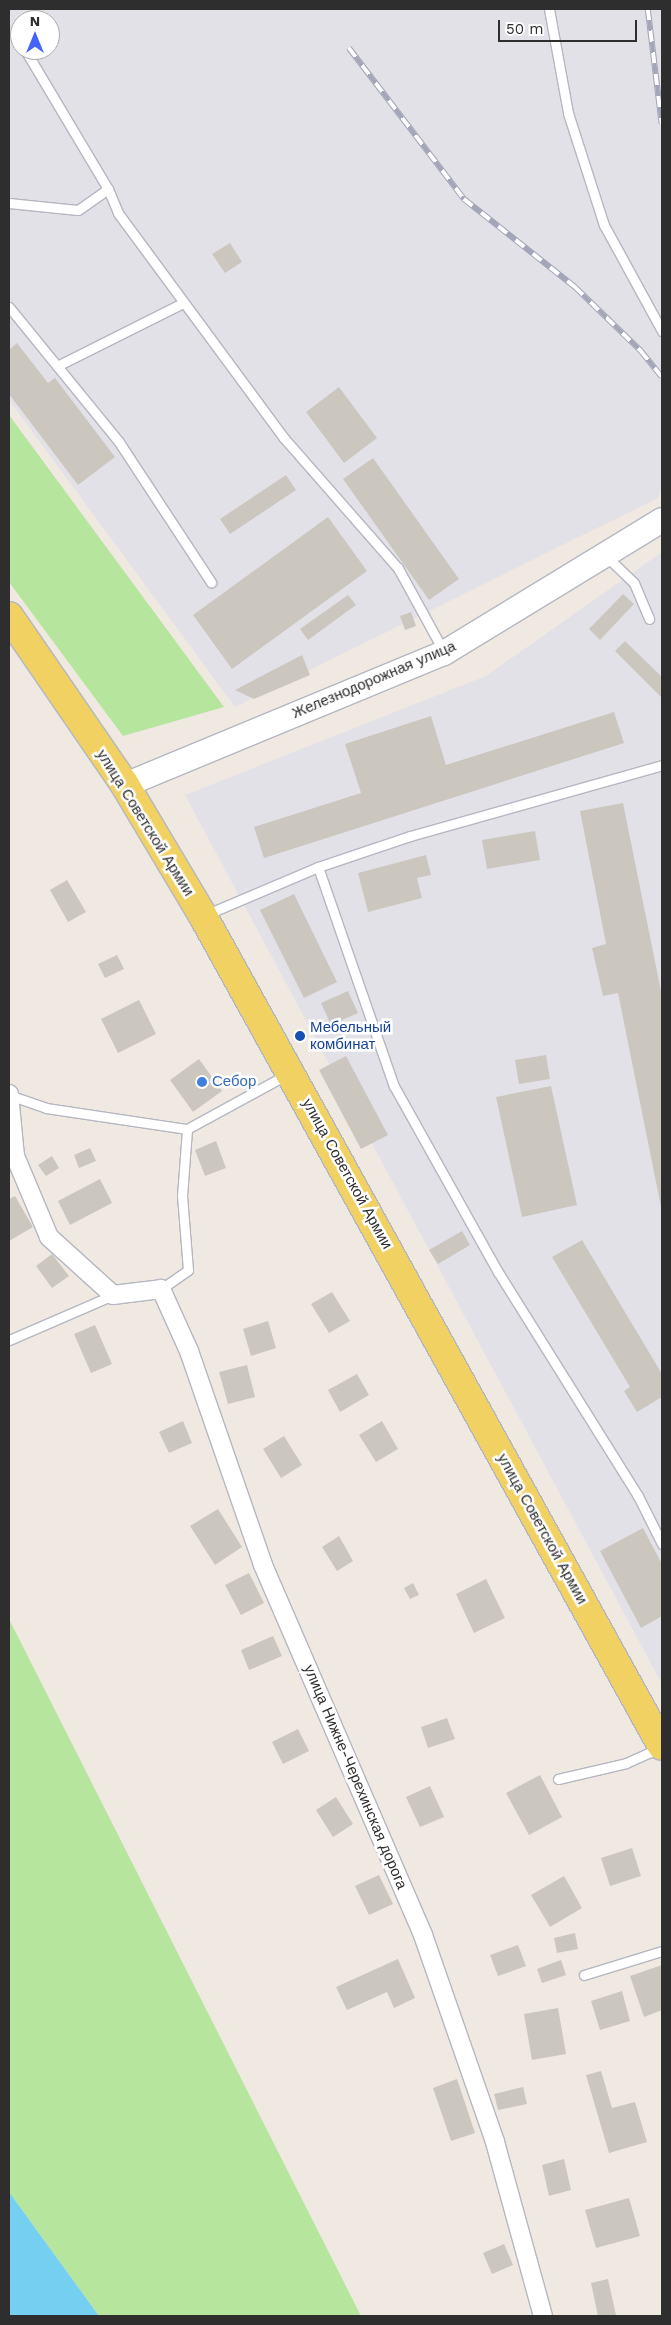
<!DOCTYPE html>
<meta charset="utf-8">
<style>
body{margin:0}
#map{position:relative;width:671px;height:2325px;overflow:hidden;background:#efe9e1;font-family:"Work Sans",sans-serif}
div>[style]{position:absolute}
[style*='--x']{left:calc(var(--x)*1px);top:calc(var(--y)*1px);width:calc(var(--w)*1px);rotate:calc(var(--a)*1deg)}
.industrial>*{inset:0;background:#e3e1e8}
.green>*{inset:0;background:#b6e59e}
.water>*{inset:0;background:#75cff0}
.building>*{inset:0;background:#cbc7bf}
.roads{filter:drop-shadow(1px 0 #b4b7c1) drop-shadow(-1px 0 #b4b7c1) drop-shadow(0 1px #b4b7c1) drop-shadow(0 -1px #b4b7c1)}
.lane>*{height:9px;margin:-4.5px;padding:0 4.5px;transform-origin:4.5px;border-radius:4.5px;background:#fff}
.street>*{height:18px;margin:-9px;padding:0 9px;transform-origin:9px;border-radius:9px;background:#fff}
.secondary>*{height:24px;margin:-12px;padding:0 12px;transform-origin:12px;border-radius:12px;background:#fff}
.primary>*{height:28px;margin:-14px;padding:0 14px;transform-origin:14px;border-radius:14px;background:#f2d163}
.rail>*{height:5.5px;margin-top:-2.75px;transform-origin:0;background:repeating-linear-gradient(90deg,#fff 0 11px,#a3a6b8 0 22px);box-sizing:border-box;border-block:1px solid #a3a6b8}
.dots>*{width:14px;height:14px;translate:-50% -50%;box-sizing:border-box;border:2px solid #fff;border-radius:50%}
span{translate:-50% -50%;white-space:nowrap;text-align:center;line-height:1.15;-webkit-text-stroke:5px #fff;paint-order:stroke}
.street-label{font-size:15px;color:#2e2e2e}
.transit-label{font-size:15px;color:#164399}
.left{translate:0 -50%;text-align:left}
.shop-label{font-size:15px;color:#366cbe}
.frame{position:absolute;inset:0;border:10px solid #2e2e2e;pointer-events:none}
.north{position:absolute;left:10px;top:10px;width:50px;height:50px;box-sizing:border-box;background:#fff;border:1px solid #ababab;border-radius:50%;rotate:0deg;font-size:14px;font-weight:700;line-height:20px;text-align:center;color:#2e2e2e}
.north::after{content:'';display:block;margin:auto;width:18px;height:22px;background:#4264fb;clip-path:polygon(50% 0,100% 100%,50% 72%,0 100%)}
.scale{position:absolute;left:498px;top:20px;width:139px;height:22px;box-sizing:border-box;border:2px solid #2e2e2e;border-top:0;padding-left:6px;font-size:15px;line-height:18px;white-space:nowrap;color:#2e2e2e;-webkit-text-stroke:4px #fff;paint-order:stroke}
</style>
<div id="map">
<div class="industrial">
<i style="clip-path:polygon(evenodd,9px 9px,662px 9px,662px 486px,658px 498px,235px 707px,9px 400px,9px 9px,20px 20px,50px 20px,50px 50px,20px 50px,20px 20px)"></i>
<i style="clip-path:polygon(662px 552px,662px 1684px,185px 795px,486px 676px)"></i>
</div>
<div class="green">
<i style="clip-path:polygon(9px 415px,224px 707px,123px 736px,9px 582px)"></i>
<i style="clip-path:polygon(9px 1619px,361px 2316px,99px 2316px,9px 2192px)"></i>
</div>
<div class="water">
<i style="clip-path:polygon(9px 2192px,99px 2316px,9px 2316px)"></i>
</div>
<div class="building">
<i style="clip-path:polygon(230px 243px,242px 262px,225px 273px,212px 254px)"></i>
<i style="clip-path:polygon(17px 343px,48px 383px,55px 378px,115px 457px,78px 485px,9px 394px,9px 350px)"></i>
<i style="clip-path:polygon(339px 387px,377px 438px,344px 463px,306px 412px)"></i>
<i style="clip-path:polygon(373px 458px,459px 579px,429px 600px,343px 479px)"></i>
<i style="clip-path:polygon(286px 475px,296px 490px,230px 534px,220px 519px)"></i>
<i style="clip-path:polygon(328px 517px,367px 571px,232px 669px,193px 615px)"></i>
<i style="clip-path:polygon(623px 594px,634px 604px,600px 640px,589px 629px)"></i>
<i style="clip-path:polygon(348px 595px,356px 605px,308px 640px,300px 629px)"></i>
<i style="clip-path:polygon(411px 612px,416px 626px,405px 630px,400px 616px)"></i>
<i style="clip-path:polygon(625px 641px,662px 677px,662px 698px,615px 651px)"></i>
<i style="clip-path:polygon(302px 655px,310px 675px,254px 699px,235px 690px)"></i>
<i style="clip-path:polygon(614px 712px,624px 743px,264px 858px,254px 827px,361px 793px,345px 744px,431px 716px,446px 765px)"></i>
<i style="clip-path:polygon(623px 803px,662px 996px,661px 1207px,618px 993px,603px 996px,592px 948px,606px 944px,580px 811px)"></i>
<i style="clip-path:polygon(535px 831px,540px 860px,487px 869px,482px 840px)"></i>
<i style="clip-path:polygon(426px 855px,431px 875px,417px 878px,422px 898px,368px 912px,358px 873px)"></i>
<i style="clip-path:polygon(67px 880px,86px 912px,68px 922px,50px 890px)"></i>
<i style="clip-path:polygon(294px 894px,337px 982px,304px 998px,260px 910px)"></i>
<i style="clip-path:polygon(117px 955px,124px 969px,105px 978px,98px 964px)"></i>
<i style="clip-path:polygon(348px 991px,358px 1013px,331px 1025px,321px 1003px)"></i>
<i style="clip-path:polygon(139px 1000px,156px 1034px,118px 1053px,101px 1019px)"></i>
<i style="clip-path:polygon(546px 1055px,550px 1079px,519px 1084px,515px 1060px)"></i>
<i style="clip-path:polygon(346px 1056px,388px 1135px,361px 1149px,319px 1070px)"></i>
<i style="clip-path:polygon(199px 1059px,222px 1091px,193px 1112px,170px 1080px)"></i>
<i style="clip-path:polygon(551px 1086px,577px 1205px,522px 1217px,496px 1097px)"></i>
<i style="clip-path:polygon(216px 1141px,226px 1168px,205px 1176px,195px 1150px)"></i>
<i style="clip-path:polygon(90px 1148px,96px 1161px,79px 1168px,74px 1155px)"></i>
<i style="clip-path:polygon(52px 1156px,59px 1168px,46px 1176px,38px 1165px)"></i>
<i style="clip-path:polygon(100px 1179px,112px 1203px,70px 1225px,58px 1201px)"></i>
<i style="clip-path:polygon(15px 1196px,33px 1227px,9px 1241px,9px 1199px)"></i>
<i style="clip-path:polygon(462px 1231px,470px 1245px,438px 1264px,429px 1250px)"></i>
<i style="clip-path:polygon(582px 1240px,662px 1374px,662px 1397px,637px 1412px,624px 1391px,630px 1387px,552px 1257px)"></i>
<i style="clip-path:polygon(52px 1254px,69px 1276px,52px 1288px,36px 1266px)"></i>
<i style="clip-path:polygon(332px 1292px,350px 1321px,329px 1333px,311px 1304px)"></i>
<i style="clip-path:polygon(268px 1321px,276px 1348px,251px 1356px,243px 1329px)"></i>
<i style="clip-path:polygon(95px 1325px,112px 1364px,91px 1373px,74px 1334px)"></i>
<i style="clip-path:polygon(247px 1365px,255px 1397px,228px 1404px,219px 1372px)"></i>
<i style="clip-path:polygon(357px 1374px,369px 1395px,340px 1412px,328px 1390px)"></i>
<i style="clip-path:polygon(183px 1421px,192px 1443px,169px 1453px,159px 1432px)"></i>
<i style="clip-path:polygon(382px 1421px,398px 1449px,376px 1462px,359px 1435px)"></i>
<i style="clip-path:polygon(284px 1436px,302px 1465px,281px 1478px,263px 1449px)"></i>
<i style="clip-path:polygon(218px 1509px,242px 1547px,215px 1565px,190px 1526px)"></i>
<i style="clip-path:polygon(643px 1528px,662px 1564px,662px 1616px,641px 1628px,600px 1551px)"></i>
<i style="clip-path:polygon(339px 1536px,353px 1561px,337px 1571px,322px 1547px)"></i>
<i style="clip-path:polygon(249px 1573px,264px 1603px,241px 1615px,225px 1585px)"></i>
<i style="clip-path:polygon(486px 1579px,505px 1618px,474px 1633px,456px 1594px)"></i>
<i style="clip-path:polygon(413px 1583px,419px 1595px,410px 1599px,404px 1588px)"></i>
<i style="clip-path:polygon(273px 1636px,282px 1656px,249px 1670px,241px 1650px)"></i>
<i style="clip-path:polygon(447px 1718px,455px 1739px,428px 1748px,421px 1727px)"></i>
<i style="clip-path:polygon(298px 1729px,309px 1751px,283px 1764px,272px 1742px)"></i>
<i style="clip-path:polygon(540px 1775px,562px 1817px,529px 1835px,506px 1793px)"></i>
<i style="clip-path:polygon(430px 1786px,444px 1817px,420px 1827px,406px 1797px)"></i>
<i style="clip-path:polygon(336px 1797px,353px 1824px,333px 1837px,316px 1810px)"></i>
<i style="clip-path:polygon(632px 1848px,641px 1876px,610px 1886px,601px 1858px)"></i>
<i style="clip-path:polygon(379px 1875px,393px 1904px,369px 1915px,355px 1886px)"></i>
<i style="clip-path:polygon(564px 1876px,582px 1908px,550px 1927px,531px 1895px)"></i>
<i style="clip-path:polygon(575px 1933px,578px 1949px,557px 1953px,554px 1938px)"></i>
<i style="clip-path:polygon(518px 1945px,526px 1966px,498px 1976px,490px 1955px)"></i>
<i style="clip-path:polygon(398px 1959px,415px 1998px,394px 2008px,387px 1992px,347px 2010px,336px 1987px)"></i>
<i style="clip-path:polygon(561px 1960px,566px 1975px,542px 1983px,537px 1969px)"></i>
<i style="clip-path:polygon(662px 1965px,662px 2010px,644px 2017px,630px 1976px)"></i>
<i style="clip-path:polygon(622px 1991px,630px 2021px,600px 2030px,591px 2001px)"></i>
<i style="clip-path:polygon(558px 2008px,566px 2054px,532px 2060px,524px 2014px)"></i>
<i style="clip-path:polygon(601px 2071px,612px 2108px,635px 2102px,647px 2142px,609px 2153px,586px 2075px)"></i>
<i style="clip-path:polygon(457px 2079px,475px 2133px,451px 2141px,433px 2088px)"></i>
<i style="clip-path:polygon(523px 2087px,527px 2104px,498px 2110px,494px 2094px)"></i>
<i style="clip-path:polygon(564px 2159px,571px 2190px,549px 2196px,542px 2165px)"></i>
<i style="clip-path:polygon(629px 2198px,640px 2236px,596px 2248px,585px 2210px)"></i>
<i style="clip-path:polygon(504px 2244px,513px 2265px,492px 2274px,483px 2253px)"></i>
<i style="clip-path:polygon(608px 2279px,616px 2315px,598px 2316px,591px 2283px)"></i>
</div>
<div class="roads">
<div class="lane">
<i style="--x:549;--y:9;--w:106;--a:79.6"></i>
<i style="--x:568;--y:113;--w:118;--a:72.2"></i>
<i style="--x:604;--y:225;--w:121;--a:61.3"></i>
<i style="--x:108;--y:189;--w:26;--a:67"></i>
<i style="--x:118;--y:213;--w:280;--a:53.6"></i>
<i style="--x:284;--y:438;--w:173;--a:48.8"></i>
<i style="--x:398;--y:568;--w:96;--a:61.3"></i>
<i style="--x:9;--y:203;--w:69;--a:5.8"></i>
<i style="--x:78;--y:210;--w:37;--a:-35"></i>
<i style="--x:108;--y:189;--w:162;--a:-120.8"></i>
<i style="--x:9;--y:307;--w:174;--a:50.8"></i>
<i style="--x:119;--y:442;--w:168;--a:56.7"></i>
<i style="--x:57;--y:366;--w:141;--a:-26.6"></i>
<i style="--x:605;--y:555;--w:40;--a:44"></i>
<i style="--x:634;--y:583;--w:39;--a:67"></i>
<i style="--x:318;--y:867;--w:232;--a:70.9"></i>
<i style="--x:394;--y:1086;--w:213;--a:60.8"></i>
<i style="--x:498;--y:1272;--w:264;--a:58"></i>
<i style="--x:638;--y:1496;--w:54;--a:63.4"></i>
<i style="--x:205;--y:915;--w:123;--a:-23"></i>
<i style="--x:318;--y:867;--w:97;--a:-18.6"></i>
<i style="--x:410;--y:836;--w:262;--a:-15.7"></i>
<i style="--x:9;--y:1095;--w:39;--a:19"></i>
<i style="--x:46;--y:1108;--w:143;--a:8.5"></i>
<i style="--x:161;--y:1289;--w:33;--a:-35"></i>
<i style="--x:188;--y:1270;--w:74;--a:-94.6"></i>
<i style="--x:182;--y:1196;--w:67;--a:-85.7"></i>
<i style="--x:187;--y:1129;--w:115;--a:-28.6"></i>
<i style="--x:9;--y:1340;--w:113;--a:-23.4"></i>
<i style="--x:558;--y:1779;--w:70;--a:-13.2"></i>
<i style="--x:626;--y:1763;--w:37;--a:-24"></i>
<i style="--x:584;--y:1975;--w:82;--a:-17.1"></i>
</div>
<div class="street">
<i style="--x:9;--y:1094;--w:62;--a:84.5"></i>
<i style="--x:15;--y:1156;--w:88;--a:67.2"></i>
<i style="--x:49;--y:1237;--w:86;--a:42.2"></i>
<i style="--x:113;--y:1295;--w:48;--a:-7.1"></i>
<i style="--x:161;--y:1289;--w:68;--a:65.7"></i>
<i style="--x:189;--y:1351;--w:226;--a:70.9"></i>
<i style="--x:263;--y:1565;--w:403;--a:66.6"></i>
<i style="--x:423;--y:1935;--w:219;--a:70.8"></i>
<i style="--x:495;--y:2142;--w:180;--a:74.6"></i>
</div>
<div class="secondary">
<i style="--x:125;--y:785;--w:345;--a:-22.5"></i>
<i style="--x:444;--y:653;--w:255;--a:-31.4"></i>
</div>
<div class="primary">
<i style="--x:9;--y:616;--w:205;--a:55.5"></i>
<i style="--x:125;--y:785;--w:152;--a:59.2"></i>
<i style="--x:203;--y:916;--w:948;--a:61.06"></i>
</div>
</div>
<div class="rail">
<i style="--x:648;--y:9;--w:116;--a:83.1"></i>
<i style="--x:349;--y:48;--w:190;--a:52.7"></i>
<i style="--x:464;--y:199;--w:142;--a:38.4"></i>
<i style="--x:575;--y:287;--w:92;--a:44.1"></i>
<i style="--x:641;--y:351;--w:33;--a:51"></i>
</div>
<div class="dots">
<i style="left:300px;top:1036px;background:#1a4fb4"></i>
<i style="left:202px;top:1082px;background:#3f7fe0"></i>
</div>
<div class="street-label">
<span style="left:374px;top:680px;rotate:-23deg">Железнодорожная улица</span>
<span style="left:145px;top:823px;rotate:58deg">улица Советской Армии</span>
<span style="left:347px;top:1174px;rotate:61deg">улица Советской Армии</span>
<span style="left:542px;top:1529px;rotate:61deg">улица Советской Армии</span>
<span style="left:355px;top:1777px;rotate:67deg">улица Нижне-Черехинская дорога</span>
</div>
<div class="transit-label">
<span class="left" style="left:310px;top:1036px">Мебельный<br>комбинат</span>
</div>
<div class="shop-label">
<span class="left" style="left:212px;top:1082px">Себор</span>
</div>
<div class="frame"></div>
<div class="north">N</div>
<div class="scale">50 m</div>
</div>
